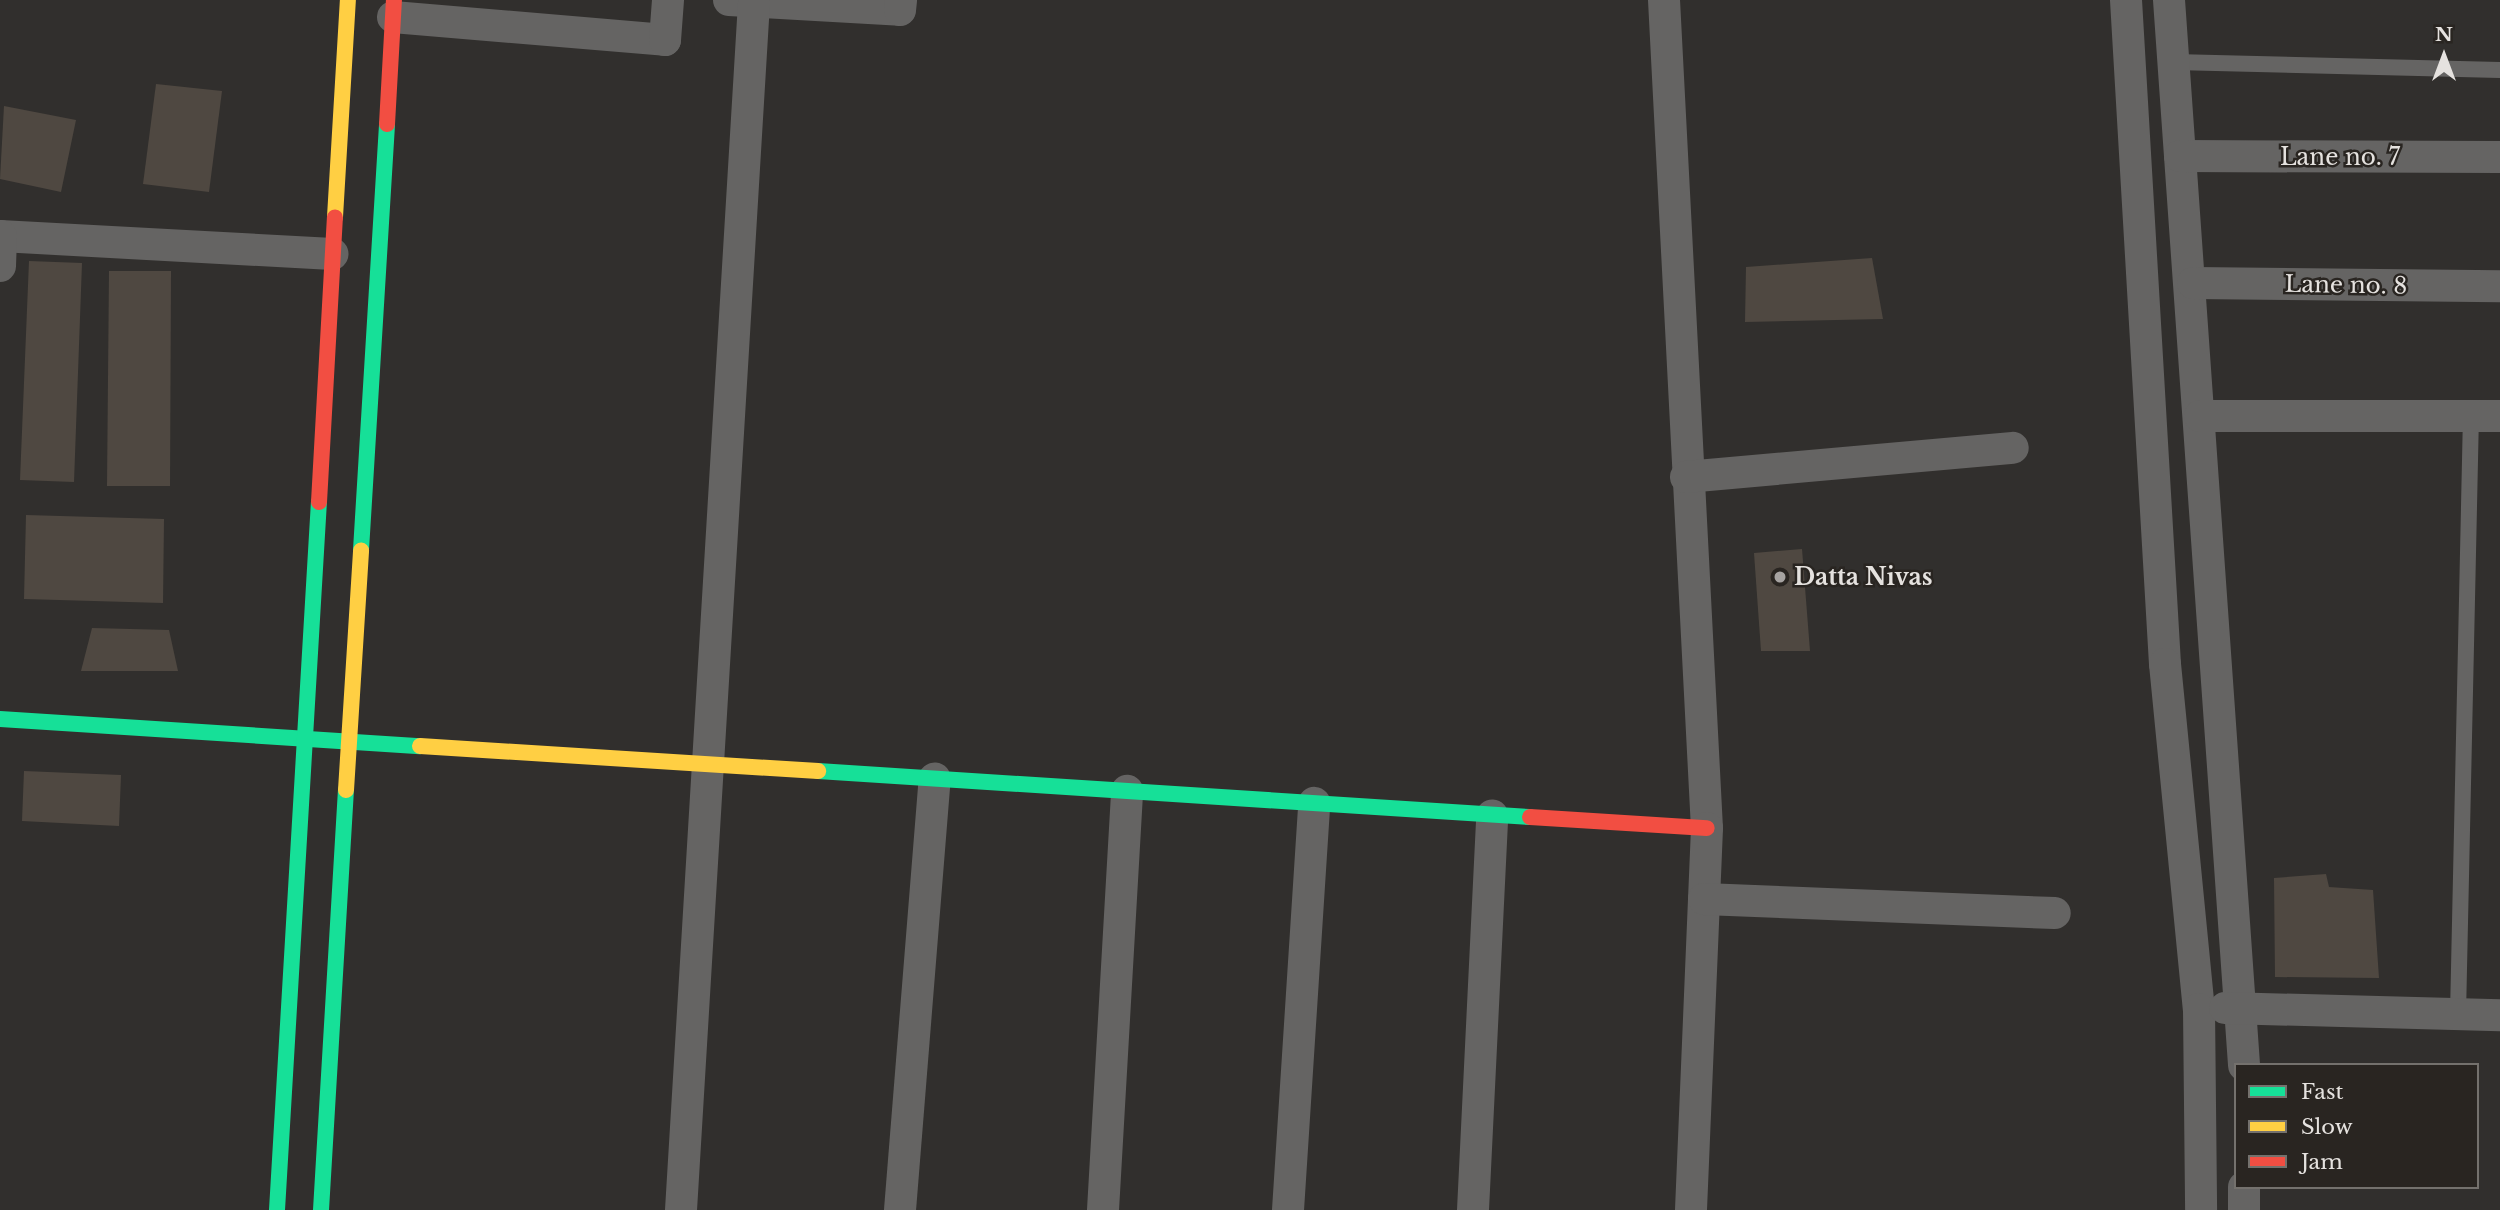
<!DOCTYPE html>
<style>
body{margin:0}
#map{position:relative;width:2500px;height:1210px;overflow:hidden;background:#312f2d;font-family:"Libre Baskerville",serif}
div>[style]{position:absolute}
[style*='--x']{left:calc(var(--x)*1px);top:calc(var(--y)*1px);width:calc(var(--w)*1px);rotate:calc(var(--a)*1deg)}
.building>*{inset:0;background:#4f4841}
.lane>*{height:16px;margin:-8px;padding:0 8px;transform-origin:8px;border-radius:8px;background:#656463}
.street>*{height:32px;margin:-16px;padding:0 16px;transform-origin:16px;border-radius:16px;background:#656463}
.fast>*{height:16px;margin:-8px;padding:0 8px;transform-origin:8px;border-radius:8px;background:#16e098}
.slow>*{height:16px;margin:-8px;padding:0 8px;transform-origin:8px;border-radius:8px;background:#ffcf43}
.jam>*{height:16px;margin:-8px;padding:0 8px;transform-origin:8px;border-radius:8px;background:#f24e42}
.dots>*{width:19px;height:19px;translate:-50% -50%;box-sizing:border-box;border:4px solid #292521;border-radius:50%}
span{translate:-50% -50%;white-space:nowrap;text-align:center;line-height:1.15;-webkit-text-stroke:5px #292521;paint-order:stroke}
.street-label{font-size:23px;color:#e5e2df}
.poi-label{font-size:23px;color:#e5e2df;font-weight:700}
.left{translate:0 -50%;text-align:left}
.legend{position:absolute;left:2234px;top:1063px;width:245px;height:126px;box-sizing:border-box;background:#292521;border:2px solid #74716d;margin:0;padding:9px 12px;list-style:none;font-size:21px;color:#e5e2df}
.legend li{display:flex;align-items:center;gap:14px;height:35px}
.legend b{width:35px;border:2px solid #74716d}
.north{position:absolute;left:2409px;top:21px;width:70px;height:70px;-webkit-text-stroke:5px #292521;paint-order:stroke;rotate:0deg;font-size:19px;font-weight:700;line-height:28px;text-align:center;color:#e5e2df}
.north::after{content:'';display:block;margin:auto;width:24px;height:32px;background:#e5e2df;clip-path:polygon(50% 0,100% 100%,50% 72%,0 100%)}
</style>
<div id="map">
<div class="building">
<i style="clip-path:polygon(156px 84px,222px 91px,209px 192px,143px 184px)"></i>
<i style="clip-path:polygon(4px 106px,76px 120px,61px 192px,0 179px)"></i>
<i style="clip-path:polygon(1872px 258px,1883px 319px,1745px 322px,1746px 267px)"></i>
<i style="clip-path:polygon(29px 261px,82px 263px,74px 482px,20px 480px)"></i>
<i style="clip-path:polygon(109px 271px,171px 271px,170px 486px,107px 486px)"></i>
<i style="clip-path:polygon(26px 515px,164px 519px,163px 603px,24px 599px)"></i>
<i style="clip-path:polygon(1802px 549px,1810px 651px,1761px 651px,1754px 553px)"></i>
<i style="clip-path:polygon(92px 628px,169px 630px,178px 671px,81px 671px)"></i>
<i style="clip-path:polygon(24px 771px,121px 775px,119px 826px,22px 821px)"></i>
<i style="clip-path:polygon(2326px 874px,2329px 887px,2373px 890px,2379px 978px,2275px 977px,2274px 878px)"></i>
</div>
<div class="lane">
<i style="--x:2174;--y:62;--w:326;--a:1.4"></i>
<i style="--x:2458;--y:1015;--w:599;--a:-88.76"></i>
</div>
<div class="street">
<i style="--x:729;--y:0;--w:171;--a:3.3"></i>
<i style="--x:900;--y:10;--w:10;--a:-84"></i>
<i style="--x:1664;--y:0;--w:829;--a:87.03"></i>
<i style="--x:1707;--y:828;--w:382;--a:92.4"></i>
<i style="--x:2126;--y:0;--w:665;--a:86.64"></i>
<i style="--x:2165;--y:664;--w:347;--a:84.4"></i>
<i style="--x:2199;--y:1009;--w:201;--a:89.4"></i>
<i style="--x:2169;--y:0;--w:1068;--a:85.97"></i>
<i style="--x:393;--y:17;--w:273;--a:4.8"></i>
<i style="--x:665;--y:40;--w:40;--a:-85.7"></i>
<i style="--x:2180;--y:156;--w:320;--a:0.2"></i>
<i style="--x:0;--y:236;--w:333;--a:3.1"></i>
<i style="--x:0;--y:266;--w:30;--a:-88"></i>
<i style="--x:2193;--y:283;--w:307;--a:0.6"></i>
<i style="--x:2200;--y:416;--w:300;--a:0"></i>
<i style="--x:1686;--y:477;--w:328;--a:-5.1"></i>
<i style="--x:1704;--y:899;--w:351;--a:2.3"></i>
<i style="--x:2225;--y:1008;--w:275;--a:1.5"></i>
<i style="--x:681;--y:1210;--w:1210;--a:-86.54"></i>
<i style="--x:900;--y:1210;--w:433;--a:-85.4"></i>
<i style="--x:1103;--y:1210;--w:420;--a:-86.7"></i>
<i style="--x:1288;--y:1210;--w:408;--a:-86.3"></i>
<i style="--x:1473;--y:1210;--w:395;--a:-87.2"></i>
<i style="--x:2244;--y:1210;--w:23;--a:-90"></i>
</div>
<div class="fast">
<i style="--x:361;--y:550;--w:427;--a:-86.5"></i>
<i style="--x:0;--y:719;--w:421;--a:3.7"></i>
<i style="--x:818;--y:771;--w:713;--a:3.7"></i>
<i style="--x:277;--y:1210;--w:709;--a:-86.61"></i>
<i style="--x:321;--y:1210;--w:421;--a:-86.6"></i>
</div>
<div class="slow">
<i style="--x:335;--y:217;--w:217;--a:-86.6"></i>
<i style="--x:420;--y:746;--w:399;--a:3.6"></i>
<i style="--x:346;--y:790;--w:240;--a:-86.4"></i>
</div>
<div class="jam">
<i style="--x:387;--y:124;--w:124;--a:-86.8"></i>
<i style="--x:319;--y:502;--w:285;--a:-86.8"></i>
<i style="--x:1530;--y:817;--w:177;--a:3.6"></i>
</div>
<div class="dots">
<i style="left:1780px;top:577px;background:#a6a3a1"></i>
</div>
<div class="street-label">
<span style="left:2340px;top:157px">Lane no. 7</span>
<span style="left:2346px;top:285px;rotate:1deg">Lane no. 8</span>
</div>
<div class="poi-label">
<span class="left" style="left:1794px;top:577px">Datta Nivas</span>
</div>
<ul class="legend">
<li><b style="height:9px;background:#16e098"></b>Fast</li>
<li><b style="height:9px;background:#ffcf43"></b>Slow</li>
<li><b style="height:9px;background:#f24e42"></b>Jam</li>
</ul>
<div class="north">N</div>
</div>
